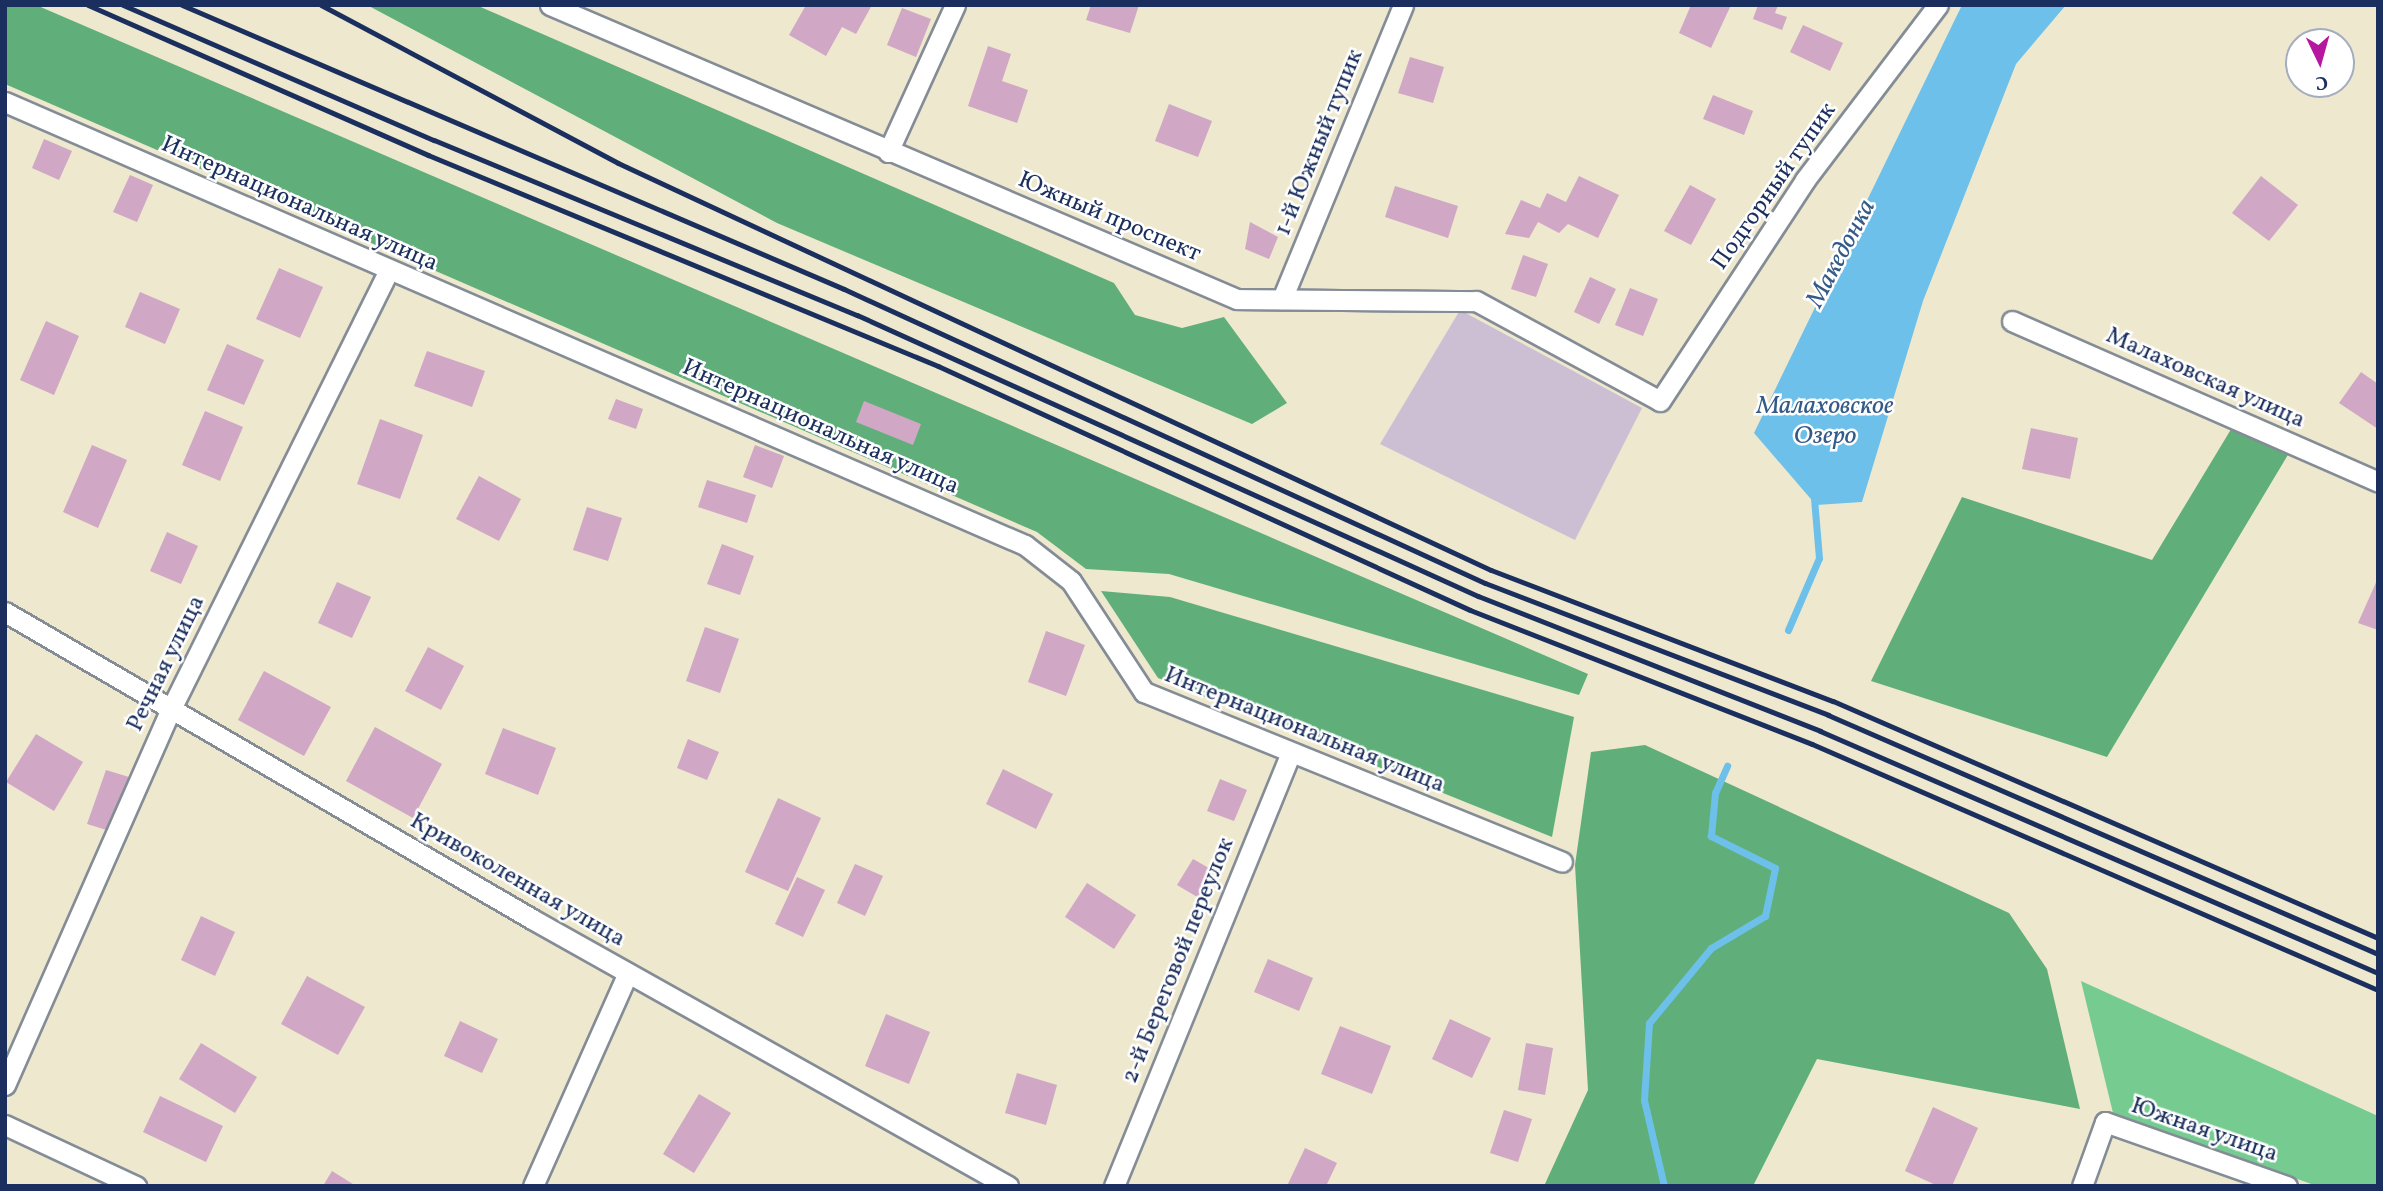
<!DOCTYPE html>
<meta charset="utf-8">
<style>
body{margin:0}
#map{position:relative;width:2383px;height:1191px;overflow:hidden;background:#ede8ce;font-family:Vollkorn,serif}
div>[style]{position:absolute}
[style*='--x']{left:calc(var(--x)*1px);top:calc(var(--y)*1px);width:calc(var(--w)*1px);rotate:calc(var(--a)*1deg)}
.industrial>*{inset:0;background:#ccbfd4}
.green>*{inset:0;background:#75cb90}
.forest>*{inset:0;background:#60af7a}
.water>*{inset:0;background:#6dc0e9}
.stream>*{height:7px;margin:-3.5px;padding:0 3.5px;transform-origin:3.5px;border-radius:3.5px;background:#6dc0e9}
.building>*{inset:0;background:#d0a7c4}
.roads{filter:drop-shadow(2px 0 #848c96) drop-shadow(-2px 0 #848c96) drop-shadow(0 2px #848c96) drop-shadow(0 -2px #848c96)}
.minor>*{height:19px;margin:-9.5px;padding:0 9.5px;transform-origin:9.5px;border-radius:9.5px;background:#fff}
.rail>*{height:5px;margin:-2.5px;padding:0 2.5px;transform-origin:2.5px;border-radius:2.5px;background:#1b2f5e}
span{translate:-50% -50%;white-space:nowrap;text-align:center;line-height:1.15;-webkit-text-stroke:5px #fff;paint-order:stroke}
.street-label{font-size:24px;color:#1b2f5e}
.water-label{font-size:26px;color:#345a88;font-style:italic}
.frame{position:absolute;inset:0;border:7px solid #1b2f5e;pointer-events:none}
.north{position:absolute;left:2285px;top:28px;width:70px;height:70px;box-sizing:border-box;background:#fff;border:2px solid #a4acbf;border-radius:50%;rotate:175deg;font-size:19px;font-weight:700;line-height:28px;text-align:center;color:#1b2f5e}
.north::after{content:'';display:block;margin:auto;width:24px;height:32px;background:#b5179e;clip-path:polygon(50% 0,100% 100%,50% 72%,0 100%)}
</style>
<div id="map">
<div class="industrial">
<i style="clip-path:polygon(1460px 310px,1642px 408px,1575px 540px,1380px 444px)"></i>
</div>
<div class="green">
<i style="clip-path:polygon(2081px 981px,2378px 1116px,2378px 1186px,2317px 1186px,2113px 1113px)"></i>
</div>
<div class="forest">
<i style="clip-path:polygon(5px 5px,36px 5px,1588px 674px,1579px 695px,1169px 574px,1086px 569px,1037px 532px,5px 84px)"></i>
<i style="clip-path:polygon(367px 5px,476px 5px,1114px 283px,1135px 315px,1182px 328px,1224px 317px,1287px 403px,1252px 424px,777px 223px)"></i>
<i style="clip-path:polygon(2233px 426px,2289px 453px,2107px 757px,1871px 681px,1962px 497px,2152px 560px)"></i>
<i style="clip-path:polygon(1101px 591px,1170px 597px,1574px 717px,1552px 837px,1158px 678px)"></i>
<i style="clip-path:polygon(1645px 745px,2009px 913px,2047px 969px,2080px 1109px,1817px 1059px,1753px 1186px,1544px 1186px,1588px 1090px,1575px 865px,1591px 752px)"></i>
</div>
<div class="water">
<i style="clip-path:polygon(1962px 5px,2066px 5px,2016px 64px,1923px 301px,1862px 502px,1816px 505px,1754px 433px)"></i>
</div>
<div class="stream">
<i style="--x:1788;--y:630;--w:78;--a:-66.7"></i>
<i style="--x:1819;--y:558;--w:60;--a:-94.8"></i>
<i style="--x:1664;--y:1186;--w:88;--a:-103.1"></i>
<i style="--x:1644;--y:1100;--w:77;--a:-86.3"></i>
<i style="--x:1649;--y:1023;--w:97;--a:-50.4"></i>
<i style="--x:1711;--y:948;--w:63;--a:-30.7"></i>
<i style="--x:1765;--y:916;--w:49;--a:-78.2"></i>
<i style="--x:1775;--y:868;--w:72;--a:-153.4"></i>
<i style="--x:1711;--y:836;--w:43;--a:-84.7"></i>
<i style="--x:1715;--y:793;--w:30;--a:-66"></i>
</div>
<div class="building">
<i style="clip-path:polygon(806px 5px,872px 5px,856px 34px,842px 27px,826px 56px,789px 35px)"></i>
<i style="clip-path:polygon(1091px 5px,1139px 5px,1130px 33px,1086px 20px)"></i>
<i style="clip-path:polygon(1691px 5px,1731px 5px,1711px 48px,1679px 33px)"></i>
<i style="clip-path:polygon(1758px 5px,1778px 5px,1775px 13px,1787px 17px,1782px 30px,1753px 19px)"></i>
<i style="clip-path:polygon(902px 8px,931px 19px,916px 57px,887px 45px)"></i>
<i style="clip-path:polygon(1803px 25px,1843px 43px,1830px 71px,1790px 52px)"></i>
<i style="clip-path:polygon(988px 46px,1011px 54px,1002px 81px,1028px 90px,1017px 123px,968px 106px)"></i>
<i style="clip-path:polygon(1410px 57px,1444px 67px,1433px 103px,1398px 93px)"></i>
<i style="clip-path:polygon(1713px 95px,1753px 111px,1744px 135px,1703px 119px)"></i>
<i style="clip-path:polygon(1169px 104px,1212px 121px,1198px 157px,1155px 141px)"></i>
<i style="clip-path:polygon(44px 139px,72px 151px,59px 180px,32px 168px)"></i>
<i style="clip-path:polygon(130px 175px,153px 185px,137px 222px,113px 212px)"></i>
<i style="clip-path:polygon(1579px 176px,1619px 195px,1598px 238px,1568px 224px,1559px 233px,1538px 222px,1529px 238px,1505px 234px,1521px 200px,1540px 208px,1547px 193px,1566px 202px)"></i>
<i style="clip-path:polygon(2261px 176px,2298px 205px,2269px 241px,2232px 213px)"></i>
<i style="clip-path:polygon(1690px 185px,1716px 199px,1691px 245px,1664px 231px)"></i>
<i style="clip-path:polygon(1395px 186px,1458px 206px,1448px 238px,1385px 217px)"></i>
<i style="clip-path:polygon(1250px 222px,1278px 237px,1269px 259px,1245px 249px)"></i>
<i style="clip-path:polygon(1523px 255px,1548px 264px,1536px 297px,1511px 289px)"></i>
<i style="clip-path:polygon(279px 268px,323px 287px,300px 338px,256px 319px)"></i>
<i style="clip-path:polygon(1590px 277px,1616px 289px,1599px 324px,1574px 312px)"></i>
<i style="clip-path:polygon(1630px 288px,1658px 299px,1643px 336px,1615px 325px)"></i>
<i style="clip-path:polygon(140px 292px,180px 309px,165px 344px,125px 327px)"></i>
<i style="clip-path:polygon(46px 321px,79px 336px,54px 395px,20px 380px)"></i>
<i style="clip-path:polygon(227px 344px,264px 360px,244px 405px,207px 390px)"></i>
<i style="clip-path:polygon(427px 351px,485px 371px,472px 407px,414px 386px)"></i>
<i style="clip-path:polygon(2361px 372px,2378px 384px,2378px 429px,2339px 403px)"></i>
<i style="clip-path:polygon(616px 399px,643px 409px,636px 429px,608px 419px)"></i>
<i style="clip-path:polygon(864px 401px,921px 424px,913px 445px,856px 422px)"></i>
<i style="clip-path:polygon(205px 411px,243px 427px,220px 481px,182px 465px)"></i>
<i style="clip-path:polygon(380px 419px,423px 435px,400px 499px,357px 484px)"></i>
<i style="clip-path:polygon(2031px 428px,2078px 438px,2070px 479px,2022px 469px)"></i>
<i style="clip-path:polygon(92px 445px,127px 460px,98px 528px,63px 512px)"></i>
<i style="clip-path:polygon(755px 445px,784px 456px,772px 488px,743px 477px)"></i>
<i style="clip-path:polygon(479px 476px,521px 499px,499px 541px,456px 519px)"></i>
<i style="clip-path:polygon(707px 480px,756px 495px,747px 523px,698px 507px)"></i>
<i style="clip-path:polygon(587px 507px,622px 518px,608px 561px,573px 550px)"></i>
<i style="clip-path:polygon(167px 532px,198px 546px,181px 584px,150px 571px)"></i>
<i style="clip-path:polygon(722px 544px,754px 556px,740px 595px,707px 584px)"></i>
<i style="clip-path:polygon(2378px 578px,2378px 630px,2358px 623px)"></i>
<i style="clip-path:polygon(337px 582px,371px 597px,352px 638px,318px 623px)"></i>
<i style="clip-path:polygon(705px 627px,739px 639px,720px 693px,686px 681px)"></i>
<i style="clip-path:polygon(1046px 631px,1085px 645px,1066px 696px,1028px 682px)"></i>
<i style="clip-path:polygon(428px 647px,464px 666px,441px 710px,405px 691px)"></i>
<i style="clip-path:polygon(264px 671px,331px 707px,304px 756px,238px 720px)"></i>
<i style="clip-path:polygon(375px 727px,442px 764px,413px 818px,346px 781px)"></i>
<i style="clip-path:polygon(503px 728px,556px 748px,538px 795px,485px 774px)"></i>
<i style="clip-path:polygon(36px 734px,83px 762px,54px 811px,6px 782px)"></i>
<i style="clip-path:polygon(688px 739px,719px 752px,707px 780px,677px 768px)"></i>
<i style="clip-path:polygon(1003px 769px,1053px 794px,1036px 829px,986px 804px)"></i>
<i style="clip-path:polygon(106px 770px,129px 777px,110px 831px,87px 824px)"></i>
<i style="clip-path:polygon(1220px 779px,1247px 790px,1234px 821px,1207px 811px)"></i>
<i style="clip-path:polygon(778px 798px,821px 818px,788px 891px,745px 872px)"></i>
<i style="clip-path:polygon(1193px 859px,1214px 871px,1199px 898px,1177px 885px)"></i>
<i style="clip-path:polygon(855px 864px,883px 876px,865px 916px,837px 903px)"></i>
<i style="clip-path:polygon(797px 877px,825px 890px,803px 937px,775px 924px)"></i>
<i style="clip-path:polygon(1087px 883px,1136px 915px,1114px 949px,1065px 917px)"></i>
<i style="clip-path:polygon(201px 916px,235px 932px,215px 976px,181px 960px)"></i>
<i style="clip-path:polygon(1268px 959px,1313px 978px,1299px 1011px,1254px 992px)"></i>
<i style="clip-path:polygon(307px 976px,365px 1007px,338px 1055px,281px 1024px)"></i>
<i style="clip-path:polygon(886px 1014px,930px 1032px,909px 1084px,865px 1066px)"></i>
<i style="clip-path:polygon(1450px 1019px,1491px 1038px,1472px 1078px,1432px 1059px)"></i>
<i style="clip-path:polygon(460px 1021px,498px 1039px,482px 1073px,444px 1056px)"></i>
<i style="clip-path:polygon(1340px 1026px,1391px 1046px,1372px 1094px,1321px 1074px)"></i>
<i style="clip-path:polygon(201px 1043px,257px 1077px,235px 1113px,179px 1079px)"></i>
<i style="clip-path:polygon(1526px 1043px,1553px 1048px,1545px 1095px,1518px 1090px)"></i>
<i style="clip-path:polygon(1017px 1073px,1057px 1085px,1046px 1125px,1005px 1113px)"></i>
<i style="clip-path:polygon(699px 1094px,731px 1113px,694px 1173px,663px 1154px)"></i>
<i style="clip-path:polygon(160px 1096px,223px 1126px,206px 1162px,143px 1132px)"></i>
<i style="clip-path:polygon(1933px 1107px,1978px 1128px,1952px 1186px,1938px 1186px,1905px 1171px)"></i>
<i style="clip-path:polygon(1504px 1110px,1532px 1119px,1518px 1162px,1490px 1153px)"></i>
<i style="clip-path:polygon(1305px 1148px,1337px 1163px,1326px 1186px,1287px 1186px)"></i>
<i style="clip-path:polygon(332px 1171px,356px 1186px,323px 1186px)"></i>
</div>
<div class="roads">
<div class="minor">
<i style="--x:550;--y:5;--w:747;--a:23.17"></i>
<i style="--x:1237;--y:299;--w:239;--a:0.5"></i>
<i style="--x:1476;--y:301;--w:209;--a:28.5"></i>
<i style="--x:1660;--y:401;--w:264;--a:-56.7"></i>
<i style="--x:1805;--y:180;--w:220;--a:-52.8"></i>
<i style="--x:5;--y:102;--w:1112;--a:23.48"></i>
<i style="--x:1025;--y:545;--w:58;--a:38"></i>
<i style="--x:1071;--y:581;--w:133;--a:56.7"></i>
<i style="--x:1144;--y:692;--w:451;--a:22.1"></i>
<i style="--x:888;--y:152;--w:162;--a:-65.5"></i>
<i style="--x:1282;--y:299;--w:318;--a:-67.6"></i>
<i style="--x:2012;--y:321;--w:400;--a:23.7"></i>
<i style="--x:5;--y:612;--w:610;--a:30.22"></i>
<i style="--x:532;--y:919;--w:546;--a:29.29"></i>
<i style="--x:5;--y:1085;--w:411;--a:-66.2"></i>
<i style="--x:171;--y:709;--w:488;--a:-63.6"></i>
<i style="--x:5;--y:1125;--w:145;--a:25"></i>
<i style="--x:533;--y:1186;--w:233;--a:-66"></i>
<i style="--x:1114;--y:1186;--w:466;--a:-67.8"></i>
<i style="--x:2082;--y:1186;--w:68;--a:-70.2"></i>
<i style="--x:2105;--y:1122;--w:193;--a:19.4"></i>
</div>
</div>
<div class="rail">
<i style="--x:88;--y:5;--w:372;--a:23.8"></i>
<i style="--x:428;--y:155;--w:552;--a:22.48"></i>
<i style="--x:938;--y:366;--w:585;--a:24.64"></i>
<i style="--x:1470;--y:610;--w:367;--a:21.4"></i>
<i style="--x:1812;--y:744;--w:617;--a:23.49"></i>
<i style="--x:123;--y:5;--w:339;--a:23.5"></i>
<i style="--x:434;--y:140;--w:458;--a:22.5"></i>
<i style="--x:857;--y:315;--w:682;--a:24.35"></i>
<i style="--x:1478;--y:596;--w:368;--a:21.5"></i>
<i style="--x:1820;--y:731;--w:608;--a:23.45"></i>
<i style="--x:182;--y:5;--w:720;--a:23.22"></i>
<i style="--x:844;--y:289;--w:705;--a:24.64"></i>
<i style="--x:1485;--y:583;--w:368;--a:21"></i>
<i style="--x:1828;--y:715;--w:600;--a:23.49"></i>
<i style="--x:321;--y:5;--w:336;--a:28"></i>
<i style="--x:618;--y:163;--w:963;--a:25"></i>
<i style="--x:1491;--y:570;--w:366;--a:21"></i>
<i style="--x:1833;--y:701;--w:594;--a:23.5"></i>
</div>
<div class="street-label">
<span style="left:1320px;top:143px;rotate:-68deg">1-й Южный тупик</span>
<span style="left:1775px;top:187px;rotate:-55deg">Подгорный тупик</span>
<span style="left:299px;top:205px;rotate:24deg">Интернациональная улица</span>
<span style="left:1109px;top:218px;rotate:23deg">Южный проспект</span>
<span style="left:2205px;top:379px;rotate:24deg">Малаховская улица</span>
<span style="left:820px;top:428px;rotate:24deg">Интернациональная улица</span>
<span style="left:167px;top:664px;rotate:-64deg">Речная улица</span>
<span style="left:1304px;top:731px;rotate:22deg">Интернациональная улица</span>
<span style="left:517px;top:881px;rotate:30deg">Кривоколенная улица</span>
<span style="left:1179px;top:961px;rotate:-68deg">2-й Береговой переулок</span>
<span style="left:2204px;top:1131px;rotate:19deg">Южная улица</span>
</div>
<div class="water-label">
<span style="left:1842px;top:254px;rotate:-62deg">Македонка</span>
<span style="left:1825px;top:422px">Малаховское<br>Озеро</span>
</div>
<div class="frame"></div>
<div class="north">С</div>
</div>
